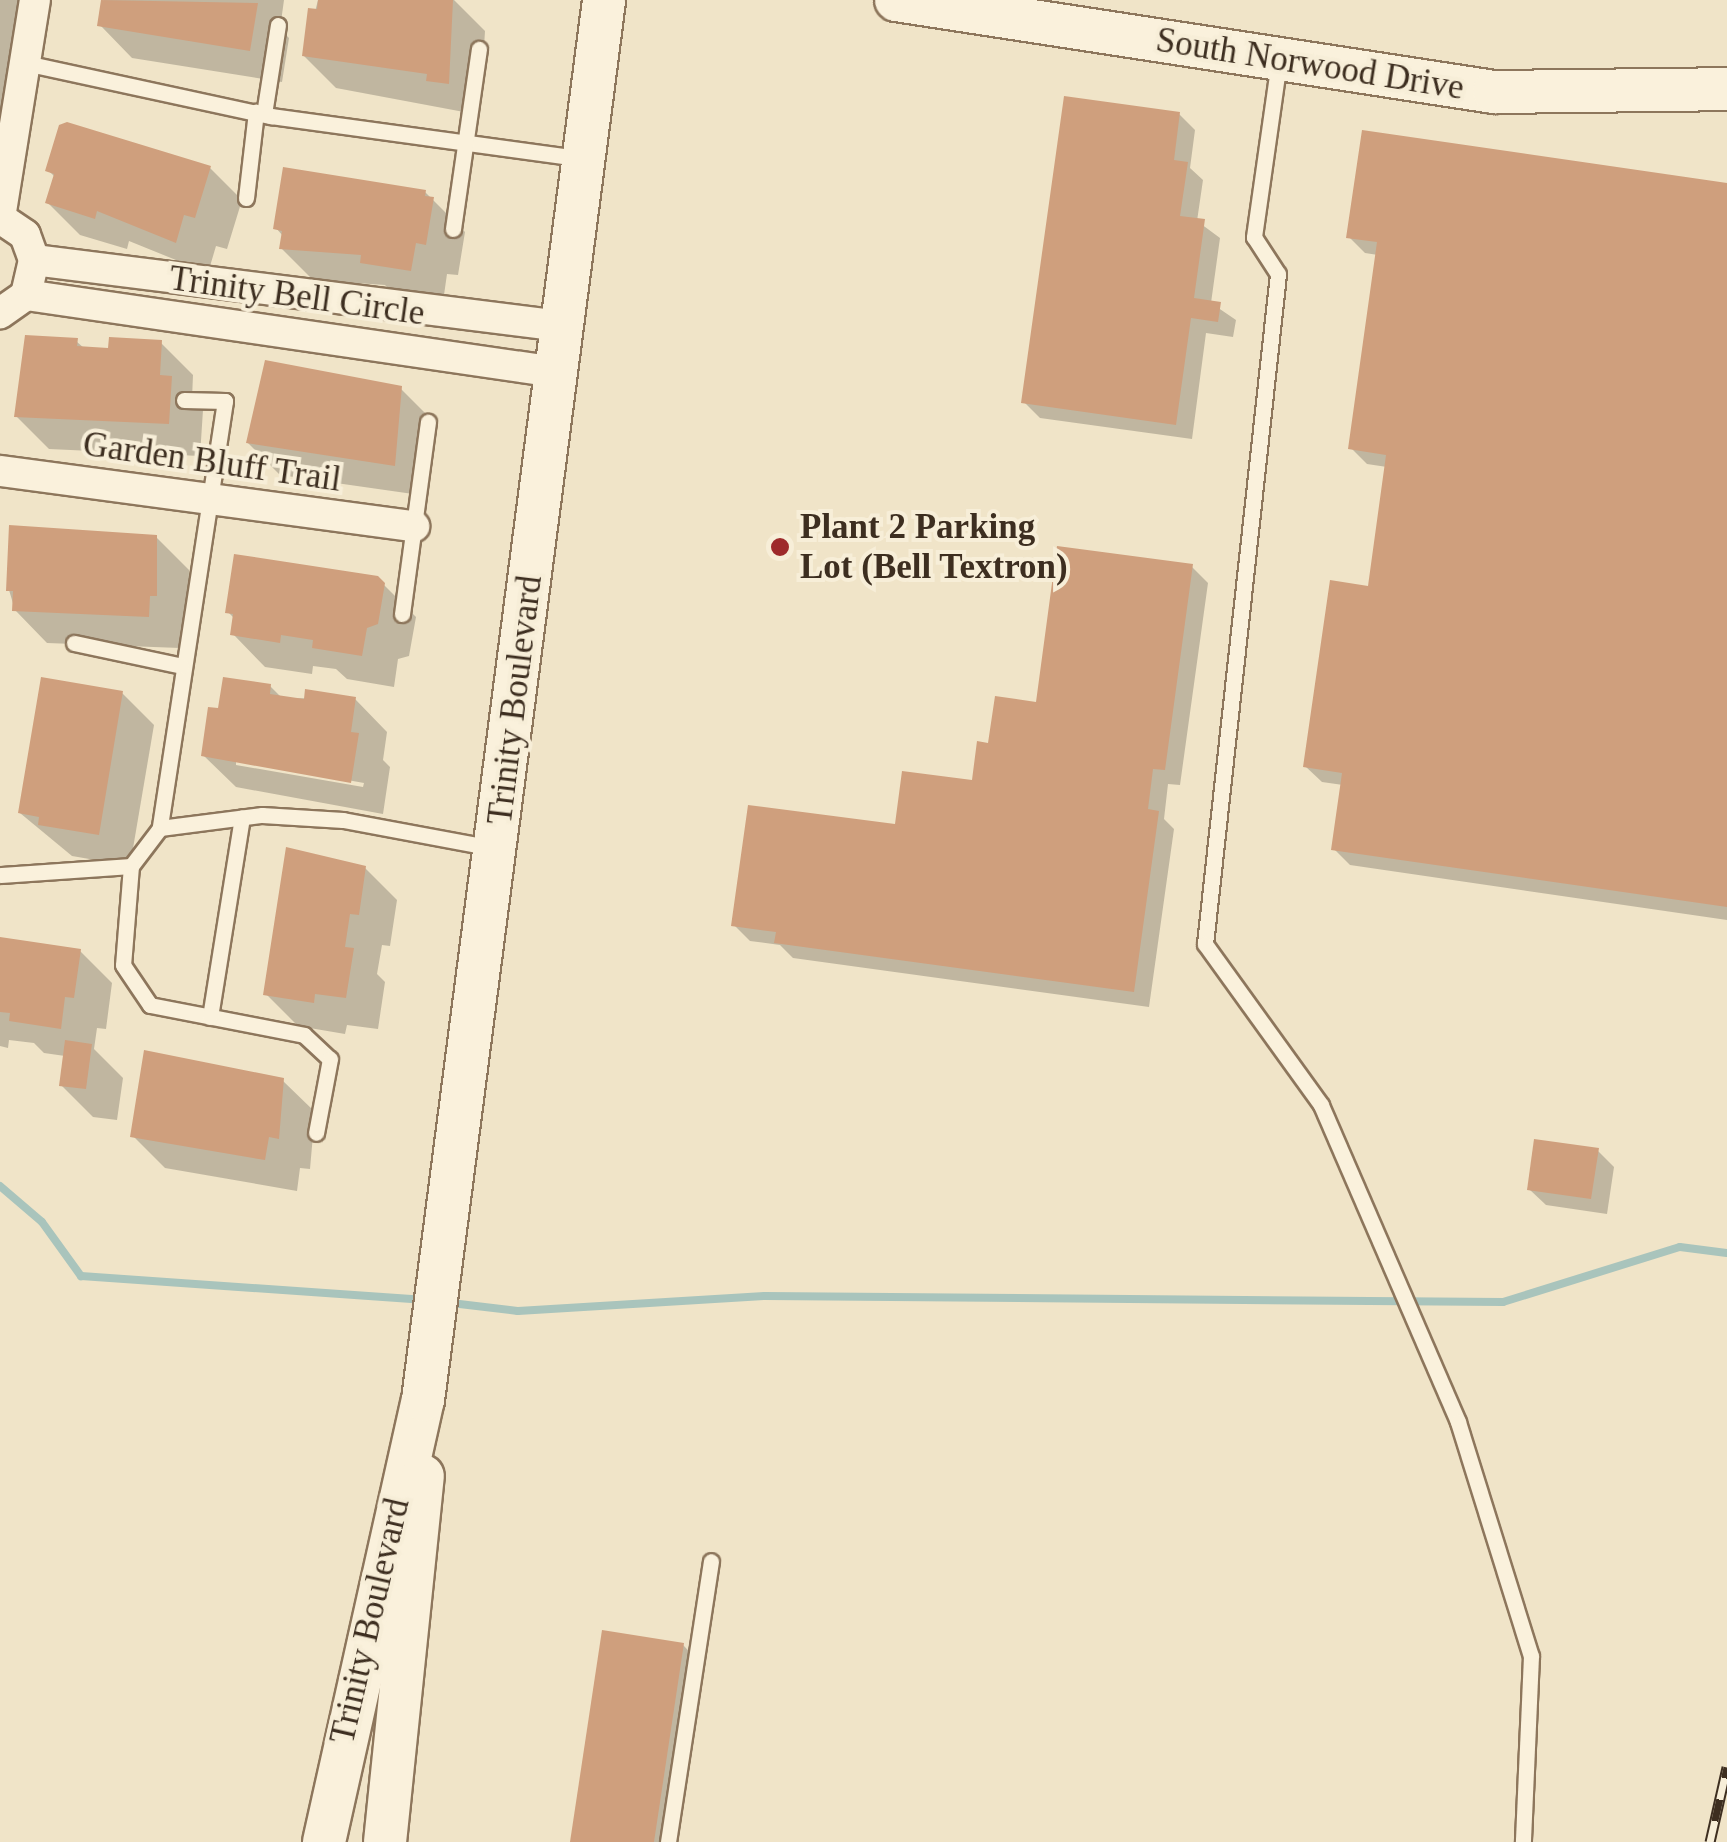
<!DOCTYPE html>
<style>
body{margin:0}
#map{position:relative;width:1727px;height:1842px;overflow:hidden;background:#f0e4c8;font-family:Georgia,serif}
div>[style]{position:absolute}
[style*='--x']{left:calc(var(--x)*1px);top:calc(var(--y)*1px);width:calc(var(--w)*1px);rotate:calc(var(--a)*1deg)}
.shadow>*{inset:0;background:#0003}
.stream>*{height:8px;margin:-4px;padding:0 4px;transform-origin:4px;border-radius:4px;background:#a9c4bc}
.building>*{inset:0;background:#cf9f7d}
.roads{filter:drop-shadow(2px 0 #8d765c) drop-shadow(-2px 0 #8d765c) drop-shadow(0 2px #8d765c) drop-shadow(0 -2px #8d765c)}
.service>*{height:15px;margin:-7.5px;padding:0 7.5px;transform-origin:7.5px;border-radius:7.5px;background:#faf1dc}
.minor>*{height:30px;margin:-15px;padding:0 15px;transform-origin:15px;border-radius:15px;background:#faf1dc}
.secondary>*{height:42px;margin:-21px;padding:0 21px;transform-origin:21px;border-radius:21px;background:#faf1dc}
.rail>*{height:11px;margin-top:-5.5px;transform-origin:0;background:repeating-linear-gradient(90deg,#f7eed8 0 22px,#3d2e20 0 44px);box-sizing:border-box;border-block:2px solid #3d2e20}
.dots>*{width:28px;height:28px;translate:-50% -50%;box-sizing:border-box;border:5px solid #f7eed8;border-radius:50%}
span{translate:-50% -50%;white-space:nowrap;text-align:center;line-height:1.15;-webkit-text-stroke:8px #f7eed8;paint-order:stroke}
.street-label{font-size:35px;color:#3d2e20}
.poi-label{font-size:35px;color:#3d2e20;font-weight:700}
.left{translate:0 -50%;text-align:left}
</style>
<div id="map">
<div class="shadow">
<i style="clip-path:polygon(0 0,28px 0,23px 39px,12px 37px,9px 121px,0 120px)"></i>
<i style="clip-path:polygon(104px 0,284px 0,280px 29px,289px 38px,282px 82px,132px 58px,100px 25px)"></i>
<i style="clip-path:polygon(318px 0,454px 0,485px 31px,480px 115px,336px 88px,304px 56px)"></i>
<i style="clip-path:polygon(1179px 114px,1195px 130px,1190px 168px,1203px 180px,1197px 221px,1220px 238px,1211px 303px,1236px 320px,1233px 337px,1206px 333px,1192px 439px,1040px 418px,1024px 402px)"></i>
<i style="clip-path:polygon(210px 168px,242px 200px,227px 249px,216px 246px,208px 273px,129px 241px,127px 249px,80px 235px,48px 203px,55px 177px,48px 170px)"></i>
<i style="clip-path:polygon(1727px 185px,1727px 920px,1350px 865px,1334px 849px,1343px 785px,1322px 782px,1305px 766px,1370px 588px,1387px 467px,1367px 464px,1351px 448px,1378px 255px,1365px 253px,1349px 237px)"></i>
<i style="clip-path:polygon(425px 192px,465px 232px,458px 275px,447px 274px,443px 302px,395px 295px,385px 285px,313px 280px,281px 248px,283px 236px,276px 228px)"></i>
<i style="clip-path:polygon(76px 341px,85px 349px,110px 351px,161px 343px,193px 375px,192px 399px,203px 410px,200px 456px,49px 449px,17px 417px)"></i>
<i style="clip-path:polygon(401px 389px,433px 421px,427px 496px,280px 475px,248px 443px)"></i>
<i style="clip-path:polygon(156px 537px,189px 570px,188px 627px,181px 627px,180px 648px,47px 643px,15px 610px,9px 590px)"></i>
<i style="clip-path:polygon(1192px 567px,1208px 583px,1180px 785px,1168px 784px,1164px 819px,1174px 829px,1149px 1007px,793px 958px,780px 945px,750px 941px,734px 925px,974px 783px,990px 746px)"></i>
<i style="clip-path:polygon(377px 578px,416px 617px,409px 656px,398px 659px,394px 687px,347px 679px,336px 669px,313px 666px,312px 674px,265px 667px,233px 634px,235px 619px,228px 612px)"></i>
<i style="clip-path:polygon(evenodd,270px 686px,282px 698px,355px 699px,387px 732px,383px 760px,390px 767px,383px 814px,236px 787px,203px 755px,270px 686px,236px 760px,364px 783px,363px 787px,236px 765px,236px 760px)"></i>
<i style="clip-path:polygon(122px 693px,154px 725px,130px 866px,72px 856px,20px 813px)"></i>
<i style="clip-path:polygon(288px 850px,365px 868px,397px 900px,390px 946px,382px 945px,377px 974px,385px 982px,378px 1029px,347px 1025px,345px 1034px,298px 1026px,266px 994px)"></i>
<i style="clip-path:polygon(0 940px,80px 951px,112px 983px,106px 1029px,97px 1028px,94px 1049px,123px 1078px,117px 1120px,93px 1117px,61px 1085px,65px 1056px,44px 1053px,34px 1043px,9px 1040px,8px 1048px,0 1046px)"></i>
<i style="clip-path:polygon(282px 1080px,315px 1112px,310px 1169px,300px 1168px,297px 1191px,165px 1168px,133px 1136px)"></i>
<i style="clip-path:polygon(1598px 1151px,1614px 1167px,1607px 1214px,1546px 1205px,1529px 1189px)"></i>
<i style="clip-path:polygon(683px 1645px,704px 1667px,678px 1842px,573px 1842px)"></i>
</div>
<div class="stream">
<i style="--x:0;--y:1186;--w:55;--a:40.6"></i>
<i style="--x:42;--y:1222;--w:67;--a:54.2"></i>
<i style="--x:81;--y:1276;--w:342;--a:4"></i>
<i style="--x:451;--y:1303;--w:67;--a:6.8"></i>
<i style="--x:518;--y:1311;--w:247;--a:-3.5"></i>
<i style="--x:765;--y:1296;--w:738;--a:0.47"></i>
<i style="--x:1503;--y:1302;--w:185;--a:-17.3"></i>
<i style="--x:1680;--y:1247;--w:47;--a:7.3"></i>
</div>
<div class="building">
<i style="clip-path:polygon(101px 0,258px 3px,250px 51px,97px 26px)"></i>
<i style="clip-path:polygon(318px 0,453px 0,449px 84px,426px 81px,427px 74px,302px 56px,308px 8px,317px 9px)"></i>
<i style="clip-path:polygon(1064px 96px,1180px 112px,1174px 160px,1188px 162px,1180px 216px,1205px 219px,1194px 298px,1221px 302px,1218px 322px,1191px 318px,1176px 425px,1021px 403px)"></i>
<i style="clip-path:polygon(67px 122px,211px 166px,195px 218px,184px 215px,176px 243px,97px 211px,95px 219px,45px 203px,54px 174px,45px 171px,59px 125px)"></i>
<i style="clip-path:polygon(1362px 130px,1727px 183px,1727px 907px,1331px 850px,1342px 773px,1303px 767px,1330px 580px,1368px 586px,1386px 455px,1348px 449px,1377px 242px,1346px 238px)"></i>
<i style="clip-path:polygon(283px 167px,426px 190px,425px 196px,434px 197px,426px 245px,416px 243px,411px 271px,360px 263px,361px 255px,279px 249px,282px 231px,273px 229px)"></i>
<i style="clip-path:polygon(25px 335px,78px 338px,77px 346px,108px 348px,109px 337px,162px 340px,160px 375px,172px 376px,169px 424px,14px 417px)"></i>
<i style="clip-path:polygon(265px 360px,402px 386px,395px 466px,246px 443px)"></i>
<i style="clip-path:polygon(9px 525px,157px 535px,157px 596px,150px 596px,149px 617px,12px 611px,13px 591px,6px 591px)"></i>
<i style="clip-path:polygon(1057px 546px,1193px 564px,1165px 770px,1153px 769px,1148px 809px,1159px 811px,1134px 992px,774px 943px,776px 932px,731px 926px,748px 805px,895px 824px,902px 771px,972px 780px,977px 741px,988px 743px,995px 696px,1036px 702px)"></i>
<i style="clip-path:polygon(234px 554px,378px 576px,385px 583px,378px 624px,367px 628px,362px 656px,312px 648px,313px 640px,281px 635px,280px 643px,230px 635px,233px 614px,225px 613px)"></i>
<i style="clip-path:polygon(41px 677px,123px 691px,99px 835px,38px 825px,39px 817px,18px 813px)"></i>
<i style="clip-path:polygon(223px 677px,271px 684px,270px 694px,304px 699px,305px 689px,356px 697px,351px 732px,359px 733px,351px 783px,201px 756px,208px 707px,218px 708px)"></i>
<i style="clip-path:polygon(286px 847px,366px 866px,359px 915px,350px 914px,345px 947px,354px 948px,346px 998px,315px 994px,314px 1003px,263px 995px)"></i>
<i style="clip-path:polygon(0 937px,81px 949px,74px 998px,65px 997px,61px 1029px,9px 1021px,10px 1013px,0 1012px)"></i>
<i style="clip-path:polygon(65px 1040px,92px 1044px,86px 1089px,59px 1086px)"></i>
<i style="clip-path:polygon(144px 1050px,284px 1078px,279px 1139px,269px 1137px,265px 1160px,130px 1137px)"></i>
<i style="clip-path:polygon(1534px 1139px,1599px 1148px,1591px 1199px,1527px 1190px)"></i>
<i style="clip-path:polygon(602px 1630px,684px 1643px,654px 1842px,570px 1842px)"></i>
</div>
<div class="roads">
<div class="service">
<i style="--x:1279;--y:61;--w:178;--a:98.1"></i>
<i style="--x:1254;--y:237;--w:44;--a:57"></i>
<i style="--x:1278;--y:274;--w:674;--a:96.22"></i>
<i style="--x:1205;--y:944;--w:198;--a:54.2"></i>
<i style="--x:1321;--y:1105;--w:345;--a:66.6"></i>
<i style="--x:1458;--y:1422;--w:245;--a:72.7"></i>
<i style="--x:1531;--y:1656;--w:186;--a:92.5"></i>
<i style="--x:25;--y:63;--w:252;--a:12.2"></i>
<i style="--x:271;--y:116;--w:315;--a:7.8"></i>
<i style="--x:264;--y:114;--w:90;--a:-81.1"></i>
<i style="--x:246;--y:198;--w:87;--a:-83.4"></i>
<i style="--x:453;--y:229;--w:182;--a:-81.8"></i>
<i style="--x:184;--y:400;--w:41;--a:1.4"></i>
<i style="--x:225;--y:401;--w:432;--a:98.7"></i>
<i style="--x:160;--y:828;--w:48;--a:127.3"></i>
<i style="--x:131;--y:866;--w:99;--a:94.6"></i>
<i style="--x:123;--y:965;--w:48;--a:56"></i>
<i style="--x:150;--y:1005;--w:157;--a:11"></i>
<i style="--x:304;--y:1035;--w:35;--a:43"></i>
<i style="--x:330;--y:1059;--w:75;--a:100.7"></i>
<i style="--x:402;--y:614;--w:194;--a:-82.3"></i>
<i style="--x:74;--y:643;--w:110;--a:12"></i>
<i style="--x:160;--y:828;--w:103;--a:-7.3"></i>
<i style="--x:262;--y:815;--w:81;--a:3.5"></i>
<i style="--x:343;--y:820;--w:152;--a:10.6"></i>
<i style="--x:0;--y:875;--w:131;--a:-3.9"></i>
<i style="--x:210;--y:1017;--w:202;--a:-80.9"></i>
<i style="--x:668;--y:1842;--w:284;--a:-81.3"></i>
</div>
<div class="minor">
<i style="--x:0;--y:218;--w:221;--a:-80.9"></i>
<i style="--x:0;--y:218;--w:30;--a:34"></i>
<i style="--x:25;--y:235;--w:27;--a:70"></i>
<i style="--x:34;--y:260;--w:36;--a:103"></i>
<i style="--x:26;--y:295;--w:32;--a:145"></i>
<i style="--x:34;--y:260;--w:532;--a:7.13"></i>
<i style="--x:26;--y:295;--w:536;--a:8.27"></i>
<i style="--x:0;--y:471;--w:418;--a:7.6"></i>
</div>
<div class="secondary">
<i style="--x:896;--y:0;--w:605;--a:8.75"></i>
<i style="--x:1494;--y:92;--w:233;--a:-0.7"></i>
<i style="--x:324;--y:1842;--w:453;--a:-77.4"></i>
<i style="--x:423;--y:1400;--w:1412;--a:-82.63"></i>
<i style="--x:385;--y:1842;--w:368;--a:-84.1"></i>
</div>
</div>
<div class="rail">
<i style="--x:1710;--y:1842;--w:77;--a:-77.2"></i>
</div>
<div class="dots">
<i style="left:780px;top:547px;background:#9e2a2b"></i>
</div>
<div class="street-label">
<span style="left:1310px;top:64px;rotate:9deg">South Norwood Drive</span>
<span style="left:297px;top:296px;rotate:8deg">Trinity Bell Circle</span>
<span style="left:212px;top:462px;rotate:8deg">Garden Bluff Trail</span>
<span style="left:515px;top:700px;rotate:-83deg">Trinity Boulevard</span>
<span style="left:370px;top:1621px;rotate:-77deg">Trinity Boulevard</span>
</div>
<div class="poi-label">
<span class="left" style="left:800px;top:547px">Plant 2 Parking<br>Lot (Bell Textron)</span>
</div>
</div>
